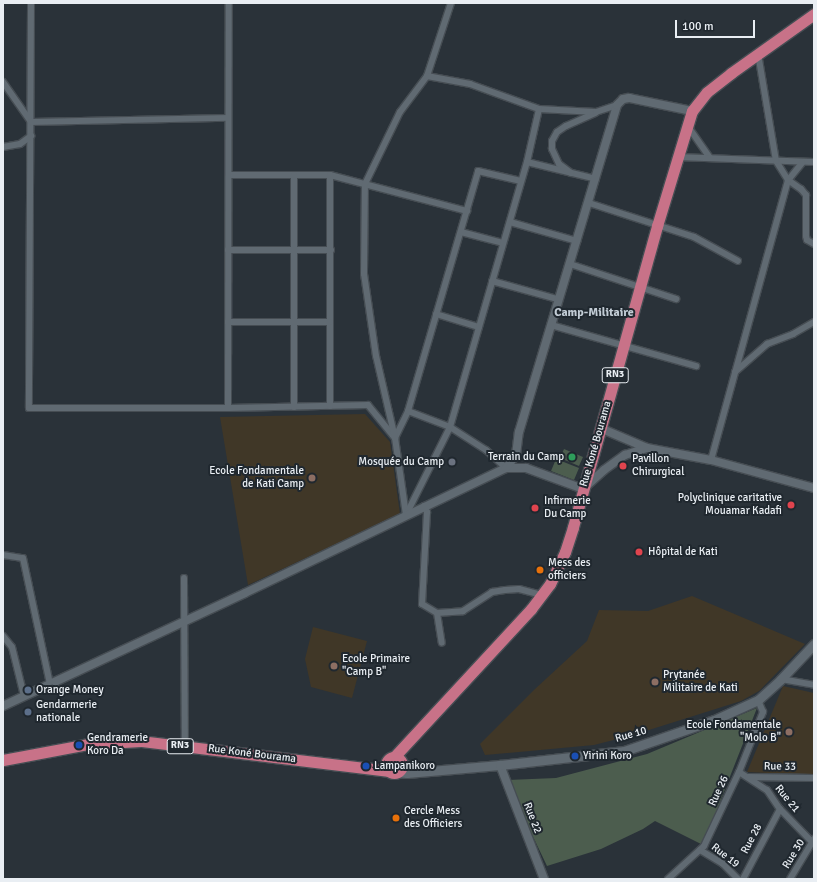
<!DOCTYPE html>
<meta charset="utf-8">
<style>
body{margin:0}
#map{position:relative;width:817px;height:882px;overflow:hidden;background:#2a3239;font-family:Signika,sans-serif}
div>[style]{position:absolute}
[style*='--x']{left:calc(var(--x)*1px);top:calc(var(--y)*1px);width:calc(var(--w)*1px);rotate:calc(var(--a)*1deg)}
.education>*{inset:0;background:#403727}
.green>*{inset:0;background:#4c5d4e}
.roads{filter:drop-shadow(1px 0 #464d53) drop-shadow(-1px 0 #464d53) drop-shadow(0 1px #464d53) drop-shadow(0 -1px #464d53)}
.minor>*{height:6px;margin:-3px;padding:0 3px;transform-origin:3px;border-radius:3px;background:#606a72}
.tertiary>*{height:8px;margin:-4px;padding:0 4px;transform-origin:4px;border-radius:4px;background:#606a72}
.secondary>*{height:9px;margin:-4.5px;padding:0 4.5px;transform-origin:4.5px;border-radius:4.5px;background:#606a72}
.trunk>*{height:11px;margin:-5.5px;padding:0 5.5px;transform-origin:5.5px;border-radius:5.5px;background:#c87288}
.trunk>.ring{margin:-5.5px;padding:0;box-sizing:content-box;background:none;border:11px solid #c87288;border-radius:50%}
.dots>*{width:11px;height:11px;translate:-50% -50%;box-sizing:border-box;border:2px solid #20282f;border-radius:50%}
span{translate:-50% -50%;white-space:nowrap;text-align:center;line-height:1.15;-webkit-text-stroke:4px #20282f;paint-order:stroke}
.shield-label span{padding:1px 3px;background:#20282f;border:1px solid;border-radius:3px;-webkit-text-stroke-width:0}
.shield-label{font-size:10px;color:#e9eef3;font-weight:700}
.street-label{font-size:11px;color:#e9eef3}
.poi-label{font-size:11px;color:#e9eef3}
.right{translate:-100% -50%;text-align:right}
.left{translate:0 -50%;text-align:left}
.neighbourhood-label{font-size:12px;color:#c2ccd5;font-weight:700}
.frame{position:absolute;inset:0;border:4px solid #e9eef3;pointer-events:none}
.scale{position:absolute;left:675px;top:20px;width:80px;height:18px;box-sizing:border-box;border:2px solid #e9eef3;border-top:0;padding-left:5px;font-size:12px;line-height:14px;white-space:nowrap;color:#e9eef3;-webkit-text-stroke:3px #20282f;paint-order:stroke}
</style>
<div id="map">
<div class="education">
<i style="clip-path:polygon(365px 414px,390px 442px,400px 514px,248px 585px,220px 417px)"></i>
<i style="clip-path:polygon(692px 596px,805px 644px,759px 691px,741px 701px,633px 735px,594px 745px,485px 755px,480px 744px,535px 689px,587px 641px,599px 610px,648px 611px)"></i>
<i style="clip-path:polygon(313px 627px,367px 641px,352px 698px,311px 687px,305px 659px)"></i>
<i style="clip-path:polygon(783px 686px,814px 693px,814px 775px,747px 772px)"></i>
</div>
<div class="green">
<i style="clip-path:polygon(564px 449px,583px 457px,579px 466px,560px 458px)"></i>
<i style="clip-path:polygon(556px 459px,579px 468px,574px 480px,551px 471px)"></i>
<i style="clip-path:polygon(757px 708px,716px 812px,701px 844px,655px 821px,643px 829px,601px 849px,547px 866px,506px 780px,556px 778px,647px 754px)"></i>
</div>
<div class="roads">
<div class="minor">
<i style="--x:31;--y:3;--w:405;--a:90.3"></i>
<i style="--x:29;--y:408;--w:199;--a:0"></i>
<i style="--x:228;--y:408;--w:140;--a:-1.2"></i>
<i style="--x:368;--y:405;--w:43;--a:50.7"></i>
<i style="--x:395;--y:438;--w:30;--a:-64"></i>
<i style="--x:408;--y:411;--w:250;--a:-73.7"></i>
<i style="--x:478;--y:171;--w:44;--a:13.1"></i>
<i style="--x:427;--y:76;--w:77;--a:-71.8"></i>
<i style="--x:3;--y:82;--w:49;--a:55"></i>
<i style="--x:31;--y:122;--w:197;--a:-1.2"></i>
<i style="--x:687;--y:125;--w:40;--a:55.1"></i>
<i style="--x:3;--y:147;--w:17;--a:-10"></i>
<i style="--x:20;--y:144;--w:14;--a:-36"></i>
<i style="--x:677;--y:157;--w:137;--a:2.1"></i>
<i style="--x:527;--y:162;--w:71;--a:13.8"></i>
<i style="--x:802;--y:163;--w:22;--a:129"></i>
<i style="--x:788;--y:180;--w:16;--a:35"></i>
<i style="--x:801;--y:189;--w:8;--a:50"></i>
<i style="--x:806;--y:195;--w:41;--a:90"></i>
<i style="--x:806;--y:236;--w:4;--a:76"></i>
<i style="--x:807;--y:240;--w:8;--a:30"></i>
<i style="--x:571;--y:173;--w:15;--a:-143"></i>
<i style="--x:559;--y:164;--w:17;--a:-115"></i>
<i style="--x:552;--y:149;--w:8;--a:-90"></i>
<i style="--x:552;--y:141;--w:10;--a:-61"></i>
<i style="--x:557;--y:132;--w:11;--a:-34"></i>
<i style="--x:566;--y:126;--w:32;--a:-24"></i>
<i style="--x:229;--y:175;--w:101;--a:0"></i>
<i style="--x:330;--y:175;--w:142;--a:14.7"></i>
<i style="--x:294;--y:175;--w:232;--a:90"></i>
<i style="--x:330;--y:175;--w:231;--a:90"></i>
<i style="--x:589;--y:203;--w:110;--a:17.9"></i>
<i style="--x:694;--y:237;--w:50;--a:28.6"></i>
<i style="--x:510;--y:222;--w:70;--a:15.8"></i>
<i style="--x:461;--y:232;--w:43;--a:14.7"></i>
<i style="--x:228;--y:250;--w:103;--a:0"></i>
<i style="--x:570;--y:264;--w:112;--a:18.3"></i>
<i style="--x:492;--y:281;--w:67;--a:15.5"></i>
<i style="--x:436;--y:314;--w:45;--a:16.8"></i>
<i style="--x:228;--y:322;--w:102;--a:0"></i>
<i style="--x:551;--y:325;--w:151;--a:15.8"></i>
<i style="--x:735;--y:372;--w:43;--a:-41.2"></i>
<i style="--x:767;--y:344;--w:28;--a:-21"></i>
<i style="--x:793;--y:334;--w:24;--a:-30"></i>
<i style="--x:228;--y:408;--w:405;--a:-89.9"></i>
<i style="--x:408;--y:411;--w:45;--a:20.9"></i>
<i style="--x:450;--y:427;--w:43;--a:32.6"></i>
<i style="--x:486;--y:450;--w:27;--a:42"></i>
<i style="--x:711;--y:460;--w:290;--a:-74.6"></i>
<i style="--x:788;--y:180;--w:22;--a:-122"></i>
<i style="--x:776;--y:161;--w:109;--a:-99.5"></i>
<i style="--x:424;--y:506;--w:7;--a:63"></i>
<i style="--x:427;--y:512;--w:92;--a:93.1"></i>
<i style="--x:422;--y:604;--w:17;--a:31"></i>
<i style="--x:437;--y:613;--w:26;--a:-4"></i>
<i style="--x:463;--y:611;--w:35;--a:-33"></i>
<i style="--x:492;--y:592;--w:13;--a:-9"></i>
<i style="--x:505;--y:590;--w:14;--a:-4"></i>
<i style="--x:519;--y:589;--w:24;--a:15"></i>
<i style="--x:406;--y:515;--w:78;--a:-98.1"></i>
<i style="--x:395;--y:438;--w:84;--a:-103"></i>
<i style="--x:376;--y:356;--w:83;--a:-98.3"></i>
<i style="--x:364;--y:274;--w:90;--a:-89.4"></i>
<i style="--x:365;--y:184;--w:80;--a:-64.1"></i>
<i style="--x:400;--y:112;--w:45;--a:-53.1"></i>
<i style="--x:427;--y:76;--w:44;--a:10.5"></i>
<i style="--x:470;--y:84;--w:73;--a:19.9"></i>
<i style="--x:539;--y:109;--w:57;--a:3"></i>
<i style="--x:596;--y:112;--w:22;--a:-18"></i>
<i style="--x:406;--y:515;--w:98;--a:-63.4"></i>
<i style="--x:450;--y:427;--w:276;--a:-73.8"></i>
<i style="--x:527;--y:162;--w:54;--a:-77.2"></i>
<i style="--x:3;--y:555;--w:20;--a:9"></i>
<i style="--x:23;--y:558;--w:129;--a:77.9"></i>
<i style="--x:184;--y:578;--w:168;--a:89.7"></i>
<i style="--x:437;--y:613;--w:30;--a:81"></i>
<i style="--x:3;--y:636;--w:14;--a:51"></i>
<i style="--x:12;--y:647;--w:50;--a:76.2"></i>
<i style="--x:781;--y:679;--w:34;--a:10"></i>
<i style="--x:739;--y:772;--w:33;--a:33"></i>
<i style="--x:767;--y:790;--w:23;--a:56"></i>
<i style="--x:780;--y:809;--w:49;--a:45.8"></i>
<i style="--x:748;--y:777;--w:66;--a:0.9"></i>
<i style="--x:700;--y:850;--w:27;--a:31"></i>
<i style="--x:723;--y:864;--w:21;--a:45"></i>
<i style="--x:668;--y:879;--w:49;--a:-42.5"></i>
<i style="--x:704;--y:846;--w:82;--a:-64.7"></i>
<i style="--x:739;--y:772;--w:65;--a:-68.2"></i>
<i style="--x:763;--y:712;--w:13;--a:-113"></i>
<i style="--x:743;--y:879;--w:79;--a:-62.1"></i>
<i style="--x:790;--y:879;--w:47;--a:-59"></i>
</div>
<div class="tertiary">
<i style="--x:600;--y:428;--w:51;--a:23.1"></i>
<i style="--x:647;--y:448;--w:65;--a:10.6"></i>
<i style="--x:711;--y:460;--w:107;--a:15.2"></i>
<i style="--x:506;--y:468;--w:20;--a:0"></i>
<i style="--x:526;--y:468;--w:61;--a:20.2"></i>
<i style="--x:583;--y:489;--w:28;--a:-42"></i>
<i style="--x:604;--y:470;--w:26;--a:-36"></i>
<i style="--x:625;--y:455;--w:23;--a:-18"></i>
<i style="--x:3;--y:706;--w:267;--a:-25"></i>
<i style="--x:245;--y:593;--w:289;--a:-25.6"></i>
<i style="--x:506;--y:468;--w:16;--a:-52"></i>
<i style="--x:516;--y:455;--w:23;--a:-83"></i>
<i style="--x:519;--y:432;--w:341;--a:-73.3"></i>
<i style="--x:617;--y:105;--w:8;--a:-45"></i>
<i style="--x:623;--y:99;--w:6;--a:-9"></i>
<i style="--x:629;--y:98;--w:64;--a:11.7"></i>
<i style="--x:500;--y:765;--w:122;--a:68.9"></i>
</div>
<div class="secondary">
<i style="--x:402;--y:763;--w:17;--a:28"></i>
<i style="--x:395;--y:772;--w:12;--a:5"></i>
<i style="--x:407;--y:773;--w:93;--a:-4.9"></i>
<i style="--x:500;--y:765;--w:125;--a:-6.4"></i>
<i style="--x:624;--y:751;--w:95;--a:-19"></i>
<i style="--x:714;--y:720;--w:48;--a:-24.4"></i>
<i style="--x:758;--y:700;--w:31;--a:-42"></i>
<i style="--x:781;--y:679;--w:48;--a:-46.7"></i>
</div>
<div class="trunk">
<i style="--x:394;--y:757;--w:202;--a:-47.2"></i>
<i style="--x:531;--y:609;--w:31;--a:-53"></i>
<i style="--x:550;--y:584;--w:35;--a:-65"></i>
<i style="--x:565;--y:552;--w:26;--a:-72"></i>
<i style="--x:573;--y:527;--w:313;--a:-74.4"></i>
<i style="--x:657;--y:226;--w:120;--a:-73.1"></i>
<i style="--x:692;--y:111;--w:24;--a:-52"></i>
<i style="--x:707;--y:92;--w:31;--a:-38"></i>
<i style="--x:731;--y:73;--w:102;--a:-35.4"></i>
<i class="ring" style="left:386px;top:757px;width:5px;height:5px"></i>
<i style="--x:3;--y:760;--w:86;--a:-10.7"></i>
<i style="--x:88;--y:744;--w:53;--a:-3.2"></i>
<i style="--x:141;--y:741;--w:251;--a:6.9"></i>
</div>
</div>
<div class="dots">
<i style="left:572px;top:457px;background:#2e9e5b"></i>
<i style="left:452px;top:462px;background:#6b7280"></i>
<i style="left:623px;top:466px;background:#e0444e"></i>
<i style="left:312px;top:478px;background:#8d6e63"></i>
<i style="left:791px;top:505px;background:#e0444e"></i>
<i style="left:535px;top:508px;background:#e0444e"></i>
<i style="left:639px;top:552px;background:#e0444e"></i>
<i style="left:540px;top:570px;background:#e8710a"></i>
<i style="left:334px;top:666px;background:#8d6e63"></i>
<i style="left:655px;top:682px;background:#8d6e63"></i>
<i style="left:28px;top:690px;background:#5c6f8a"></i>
<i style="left:28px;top:712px;background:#5c6f8a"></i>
<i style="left:789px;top:732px;background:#8d6e63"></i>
<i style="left:79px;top:745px;background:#1a4fb4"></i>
<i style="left:575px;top:756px;background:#1a4fb4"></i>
<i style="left:366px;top:766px;background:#1a4fb4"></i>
<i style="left:396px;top:818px;background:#e8710a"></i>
</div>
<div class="shield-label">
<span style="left:615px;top:375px">RN3</span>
<span style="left:180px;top:746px">RN3</span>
</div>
<div class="street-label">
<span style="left:596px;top:444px;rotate:-74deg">Rue Koné Bourama</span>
<span style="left:631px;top:735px;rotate:-16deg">Rue 10</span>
<span style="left:252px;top:754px;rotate:7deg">Rue Koné Bourama</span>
<span style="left:780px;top:767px;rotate:1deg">Rue 33</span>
<span style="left:719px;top:791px;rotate:-65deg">Rue 26</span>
<span style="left:787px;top:799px;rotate:51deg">Rue 21</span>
<span style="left:532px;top:818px;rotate:69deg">Rue 22</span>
<span style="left:752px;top:839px;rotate:-62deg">Rue 28</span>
<span style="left:794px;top:854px;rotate:-59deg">Rue 30</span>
<span style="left:725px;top:856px;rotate:38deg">Rue 19</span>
</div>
<div class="poi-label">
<span class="right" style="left:564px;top:457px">Terrain du Camp</span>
<span class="left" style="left:632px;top:466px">Pavillon<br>Chirurgical</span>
<span class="right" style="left:444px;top:462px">Mosquée du Camp</span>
<span class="right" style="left:304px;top:478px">Ecole Fondamentale<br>de Kati Camp</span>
<span class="right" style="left:782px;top:505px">Polyclinique caritative<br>Mouamar Kadafi</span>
<span class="left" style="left:544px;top:508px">Infirmerie<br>Du Camp</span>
<span class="left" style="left:648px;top:552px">Hôpital de Kati</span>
<span class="left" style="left:548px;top:570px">Mess des<br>officiers</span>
<span class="left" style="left:342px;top:666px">Ecole Primaire<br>"Camp B"</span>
<span class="left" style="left:663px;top:682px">Prytanée<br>Militaire de Kati</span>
<span class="left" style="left:36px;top:690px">Orange Money</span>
<span class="left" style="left:36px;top:712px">Gendarmerie<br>nationale</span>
<span class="right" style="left:781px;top:732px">Ecole Fondamentale<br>"Molo B"</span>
<span class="left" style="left:87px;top:745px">Gendramerie<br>Koro Da</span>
<span class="left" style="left:583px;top:756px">Yirini Koro</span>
<span class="left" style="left:374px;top:766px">Lampanikoro</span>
<span class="left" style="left:404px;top:818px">Cercle Mess<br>des Officiers</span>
</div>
<div class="neighbourhood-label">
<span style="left:594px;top:313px">Camp-Militaire</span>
</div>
<div class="frame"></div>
<div class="scale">100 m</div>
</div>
